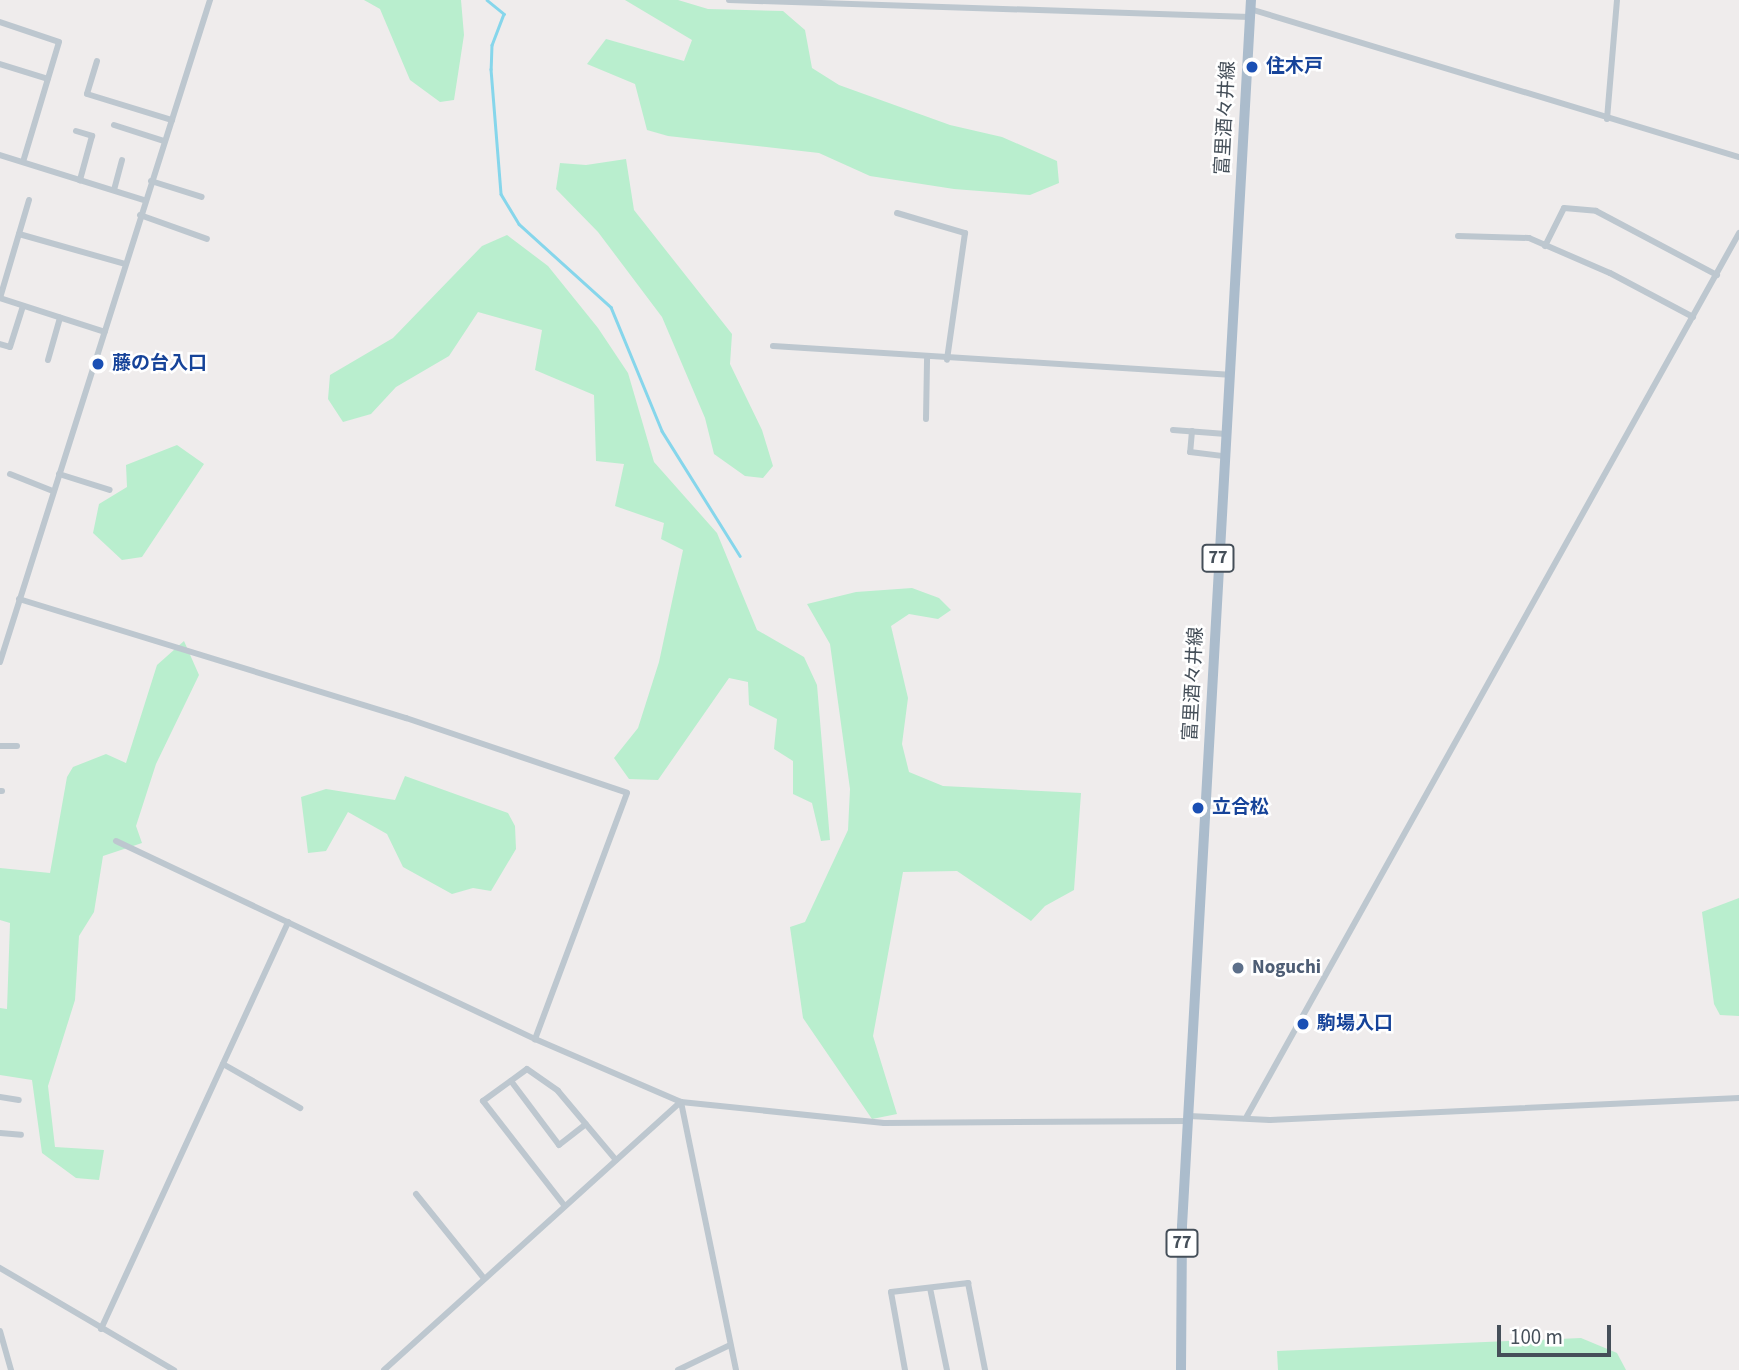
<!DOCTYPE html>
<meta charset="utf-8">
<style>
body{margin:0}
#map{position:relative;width:1739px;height:1370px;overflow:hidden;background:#efecec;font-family:"Source Sans 3","Noto Sans JP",sans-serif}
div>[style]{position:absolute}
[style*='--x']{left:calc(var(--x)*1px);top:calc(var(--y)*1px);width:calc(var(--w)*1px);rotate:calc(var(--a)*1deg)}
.green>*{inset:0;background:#b9eece}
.stream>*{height:2.5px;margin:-1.25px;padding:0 1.25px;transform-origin:1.25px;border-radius:1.25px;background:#86d6eb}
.minor>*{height:6px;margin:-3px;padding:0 3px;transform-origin:3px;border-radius:3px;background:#bdc7cf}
.primary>*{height:10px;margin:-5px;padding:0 5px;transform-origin:5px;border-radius:5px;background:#abbccc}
.dots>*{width:19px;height:19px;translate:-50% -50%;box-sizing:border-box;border:4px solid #fff;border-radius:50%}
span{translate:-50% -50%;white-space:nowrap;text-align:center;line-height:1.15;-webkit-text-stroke:5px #fff;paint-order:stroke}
.shield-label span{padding:2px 5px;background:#fff;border:2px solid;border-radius:5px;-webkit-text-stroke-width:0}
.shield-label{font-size:18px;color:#454f59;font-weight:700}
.transit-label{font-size:19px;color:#164399;font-weight:700}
.left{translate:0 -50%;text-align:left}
.street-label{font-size:19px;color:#454f59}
.service-label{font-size:19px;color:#4e5e75;font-weight:700}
.scale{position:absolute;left:1497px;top:1325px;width:114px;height:32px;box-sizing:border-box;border:4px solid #454f59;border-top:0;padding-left:9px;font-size:21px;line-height:24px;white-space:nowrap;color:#454f59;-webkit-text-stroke:5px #fff;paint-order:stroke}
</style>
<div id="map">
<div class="green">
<i style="clip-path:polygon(364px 0,461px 0,464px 35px,454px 100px,440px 102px,410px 80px,380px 9px)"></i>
<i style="clip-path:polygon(625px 0,678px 0,708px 9px,783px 11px,805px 30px,812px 68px,839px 85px,950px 125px,1002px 137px,1057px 161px,1059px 183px,1030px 195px,954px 189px,870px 176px,819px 153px,668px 136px,647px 130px,635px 84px,587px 64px,606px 39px,684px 61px,692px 40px)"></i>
<i style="clip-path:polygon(626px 159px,634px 210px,732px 334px,730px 364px,762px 430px,773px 466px,763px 478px,745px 476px,714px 454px,705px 418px,662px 317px,598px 232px,556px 189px,560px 163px,586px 165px)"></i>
<i style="clip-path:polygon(507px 235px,548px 266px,598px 328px,628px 373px,654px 462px,717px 533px,757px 630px,804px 657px,817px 685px,830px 840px,821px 841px,812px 803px,793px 794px,793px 761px,774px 749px,777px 719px,749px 705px,748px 682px,729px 678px,658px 780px,629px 779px,614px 758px,638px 728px,659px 662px,683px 550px,661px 539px,664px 523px,615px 506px,624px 464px,596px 461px,594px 395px,535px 370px,542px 330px,478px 312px,449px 356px,396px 387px,371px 414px,343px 422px,328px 399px,330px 375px,393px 338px,482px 246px)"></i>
<i style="clip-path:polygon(177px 445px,204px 464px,142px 557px,122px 560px,93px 533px,99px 504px,127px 487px,126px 465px)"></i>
<i style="clip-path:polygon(912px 588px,939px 598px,951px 610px,938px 619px,909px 614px,891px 626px,908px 698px,902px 744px,909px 772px,943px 786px,1081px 793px,1074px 890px,1045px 906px,1031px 921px,957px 871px,903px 872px,873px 1036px,897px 1114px,872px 1119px,803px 1018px,790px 927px,805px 922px,848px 830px,850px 789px,830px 644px,807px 604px,856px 592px)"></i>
<i style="clip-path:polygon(184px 641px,199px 675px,156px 764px,136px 826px,142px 843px,103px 856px,94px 912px,79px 936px,75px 1000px,48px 1086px,55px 1147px,104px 1150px,99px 1180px,76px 1178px,42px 1153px,32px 1080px,0 1075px,0 1008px,7px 1009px,10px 923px,0 920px,0 868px,50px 873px,67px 777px,73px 767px,106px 754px,126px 763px,157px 665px)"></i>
<i style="clip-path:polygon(405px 776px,508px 813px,515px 826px,516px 849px,491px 891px,473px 888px,452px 894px,403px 867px,387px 834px,348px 812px,326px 851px,308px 853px,301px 797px,326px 789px,395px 800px)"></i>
<i style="clip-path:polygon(1739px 898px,1739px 1016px,1720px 1015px,1714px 1004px,1702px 912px)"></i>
<i style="clip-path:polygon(1581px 1338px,1617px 1353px,1626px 1370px,1278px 1370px,1277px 1351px)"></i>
</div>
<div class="stream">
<i style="--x:487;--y:0;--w:22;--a:39"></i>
<i style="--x:504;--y:14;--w:33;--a:111"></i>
<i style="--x:492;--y:45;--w:24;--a:92"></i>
<i style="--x:491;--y:69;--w:125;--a:85.4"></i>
<i style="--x:501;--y:194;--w:35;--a:59"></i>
<i style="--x:519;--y:224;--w:124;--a:42.1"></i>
<i style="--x:611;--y:307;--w:134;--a:67.6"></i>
<i style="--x:662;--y:431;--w:147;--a:58"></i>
</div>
<div class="minor">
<i style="--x:729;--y:0;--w:521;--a:1.87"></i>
<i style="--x:1250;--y:9;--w:511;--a:16.84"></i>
<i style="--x:0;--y:22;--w:62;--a:18.7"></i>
<i style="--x:59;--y:42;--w:125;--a:106.7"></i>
<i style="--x:97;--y:61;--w:34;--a:107"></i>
<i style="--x:87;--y:94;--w:89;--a:17"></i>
<i style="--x:0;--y:64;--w:50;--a:17.4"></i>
<i style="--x:1607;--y:119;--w:119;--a:-85.2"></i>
<i style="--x:114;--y:125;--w:52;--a:17.7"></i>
<i style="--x:76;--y:131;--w:17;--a:17"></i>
<i style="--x:92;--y:136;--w:46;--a:105.3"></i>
<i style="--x:0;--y:155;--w:151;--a:17.4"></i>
<i style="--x:151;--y:181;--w:53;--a:17.4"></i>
<i style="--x:114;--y:190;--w:31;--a:-75"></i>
<i style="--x:29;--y:200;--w:102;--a:106.5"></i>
<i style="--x:0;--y:298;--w:110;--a:17.9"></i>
<i style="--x:897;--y:213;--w:71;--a:16.4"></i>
<i style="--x:965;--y:233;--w:128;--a:98.1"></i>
<i style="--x:140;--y:215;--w:71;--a:19.7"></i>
<i style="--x:19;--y:234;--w:110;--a:15.8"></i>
<i style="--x:1458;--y:236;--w:71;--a:1.6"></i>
<i style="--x:1529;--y:238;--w:88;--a:23.4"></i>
<i style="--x:1610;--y:273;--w:94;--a:27.9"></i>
<i style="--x:1545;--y:246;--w:42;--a:-63.4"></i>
<i style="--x:1564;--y:208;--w:32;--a:5"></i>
<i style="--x:1596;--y:211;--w:137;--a:27.9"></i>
<i style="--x:0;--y:344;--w:10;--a:17"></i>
<i style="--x:10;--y:347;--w:43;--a:-72.4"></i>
<i style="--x:773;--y:346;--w:457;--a:3.6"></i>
<i style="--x:48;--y:360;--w:44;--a:-74.1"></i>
<i style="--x:926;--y:419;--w:60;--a:-89"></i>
<i style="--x:1173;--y:430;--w:53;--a:4.3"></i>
<i style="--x:1192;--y:431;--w:21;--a:95"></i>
<i style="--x:1190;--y:452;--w:34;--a:7"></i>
<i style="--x:10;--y:474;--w:46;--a:21.6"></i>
<i style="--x:59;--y:474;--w:53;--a:17.4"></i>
<i style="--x:19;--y:599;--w:405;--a:17.1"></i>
<i style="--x:406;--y:718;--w:233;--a:18.7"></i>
<i style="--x:627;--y:793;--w:263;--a:110.5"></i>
<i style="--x:0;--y:662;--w:695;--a:-72.4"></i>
<i style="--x:0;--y:746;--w:17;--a:0"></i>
<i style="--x:0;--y:791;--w:2;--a:0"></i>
<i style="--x:116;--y:841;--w:463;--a:25.3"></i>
<i style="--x:535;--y:1039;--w:159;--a:23.3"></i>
<i style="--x:681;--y:1102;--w:204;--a:5.9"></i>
<i style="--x:884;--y:1123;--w:304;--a:-0.4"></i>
<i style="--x:223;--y:1064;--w:89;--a:29.7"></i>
<i style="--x:511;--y:1081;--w:80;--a:53.1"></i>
<i style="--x:559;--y:1145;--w:34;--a:-38"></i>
<i style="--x:0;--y:1097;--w:19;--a:9"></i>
<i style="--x:681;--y:1102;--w:274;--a:78.4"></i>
<i style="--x:1189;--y:1116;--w:81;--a:2.8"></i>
<i style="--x:1270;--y:1120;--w:470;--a:-2.7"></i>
<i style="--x:1247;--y:1116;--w:1011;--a:-60.87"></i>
<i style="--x:0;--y:1133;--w:21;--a:5"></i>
<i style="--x:416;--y:1194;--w:107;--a:51.1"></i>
<i style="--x:564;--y:1205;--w:132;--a:-127.9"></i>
<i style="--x:483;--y:1101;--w:54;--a:-36"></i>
<i style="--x:527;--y:1069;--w:38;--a:35"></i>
<i style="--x:558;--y:1091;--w:90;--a:50"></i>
<i style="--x:0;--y:1268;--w:202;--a:30.4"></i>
<i style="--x:930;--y:1288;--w:84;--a:78.3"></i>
<i style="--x:101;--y:1329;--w:448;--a:-65.3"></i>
<i style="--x:0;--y:1331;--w:41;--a:74.2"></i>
<i style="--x:384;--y:1370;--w:400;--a:-42.1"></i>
<i style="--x:678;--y:1370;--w:58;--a:-25.7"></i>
<i style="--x:905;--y:1370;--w:79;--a:-100.2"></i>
<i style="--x:891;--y:1292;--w:78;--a:-6.7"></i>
<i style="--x:968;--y:1283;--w:89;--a:78.9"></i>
</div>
<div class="primary">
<i style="--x:1181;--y:1370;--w:144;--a:-89.6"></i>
<i style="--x:1182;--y:1226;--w:1228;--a:-86.78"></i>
</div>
<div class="dots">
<i style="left:1252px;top:67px;background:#1a4fb4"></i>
<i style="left:98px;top:364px;background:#1a4fb4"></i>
<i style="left:1198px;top:808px;background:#1a4fb4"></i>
<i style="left:1238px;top:968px;background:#5c6f8a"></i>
<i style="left:1303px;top:1024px;background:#1a4fb4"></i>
</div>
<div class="shield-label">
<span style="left:1218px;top:558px">77</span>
<span style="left:1182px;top:1243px">77</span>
</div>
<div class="transit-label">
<span class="left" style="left:1266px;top:67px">住木戸</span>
<span class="left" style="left:112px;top:364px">藤の台入口</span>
<span class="left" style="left:1212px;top:808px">立合松</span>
<span class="left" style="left:1317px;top:1024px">駒場入口</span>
</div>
<div class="street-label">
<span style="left:1226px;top:118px;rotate:-87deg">富里酒々井線</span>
<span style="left:1194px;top:684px;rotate:-87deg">富里酒々井線</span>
</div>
<div class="service-label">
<span class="left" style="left:1252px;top:968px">Noguchi</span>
</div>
<div class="scale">100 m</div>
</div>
